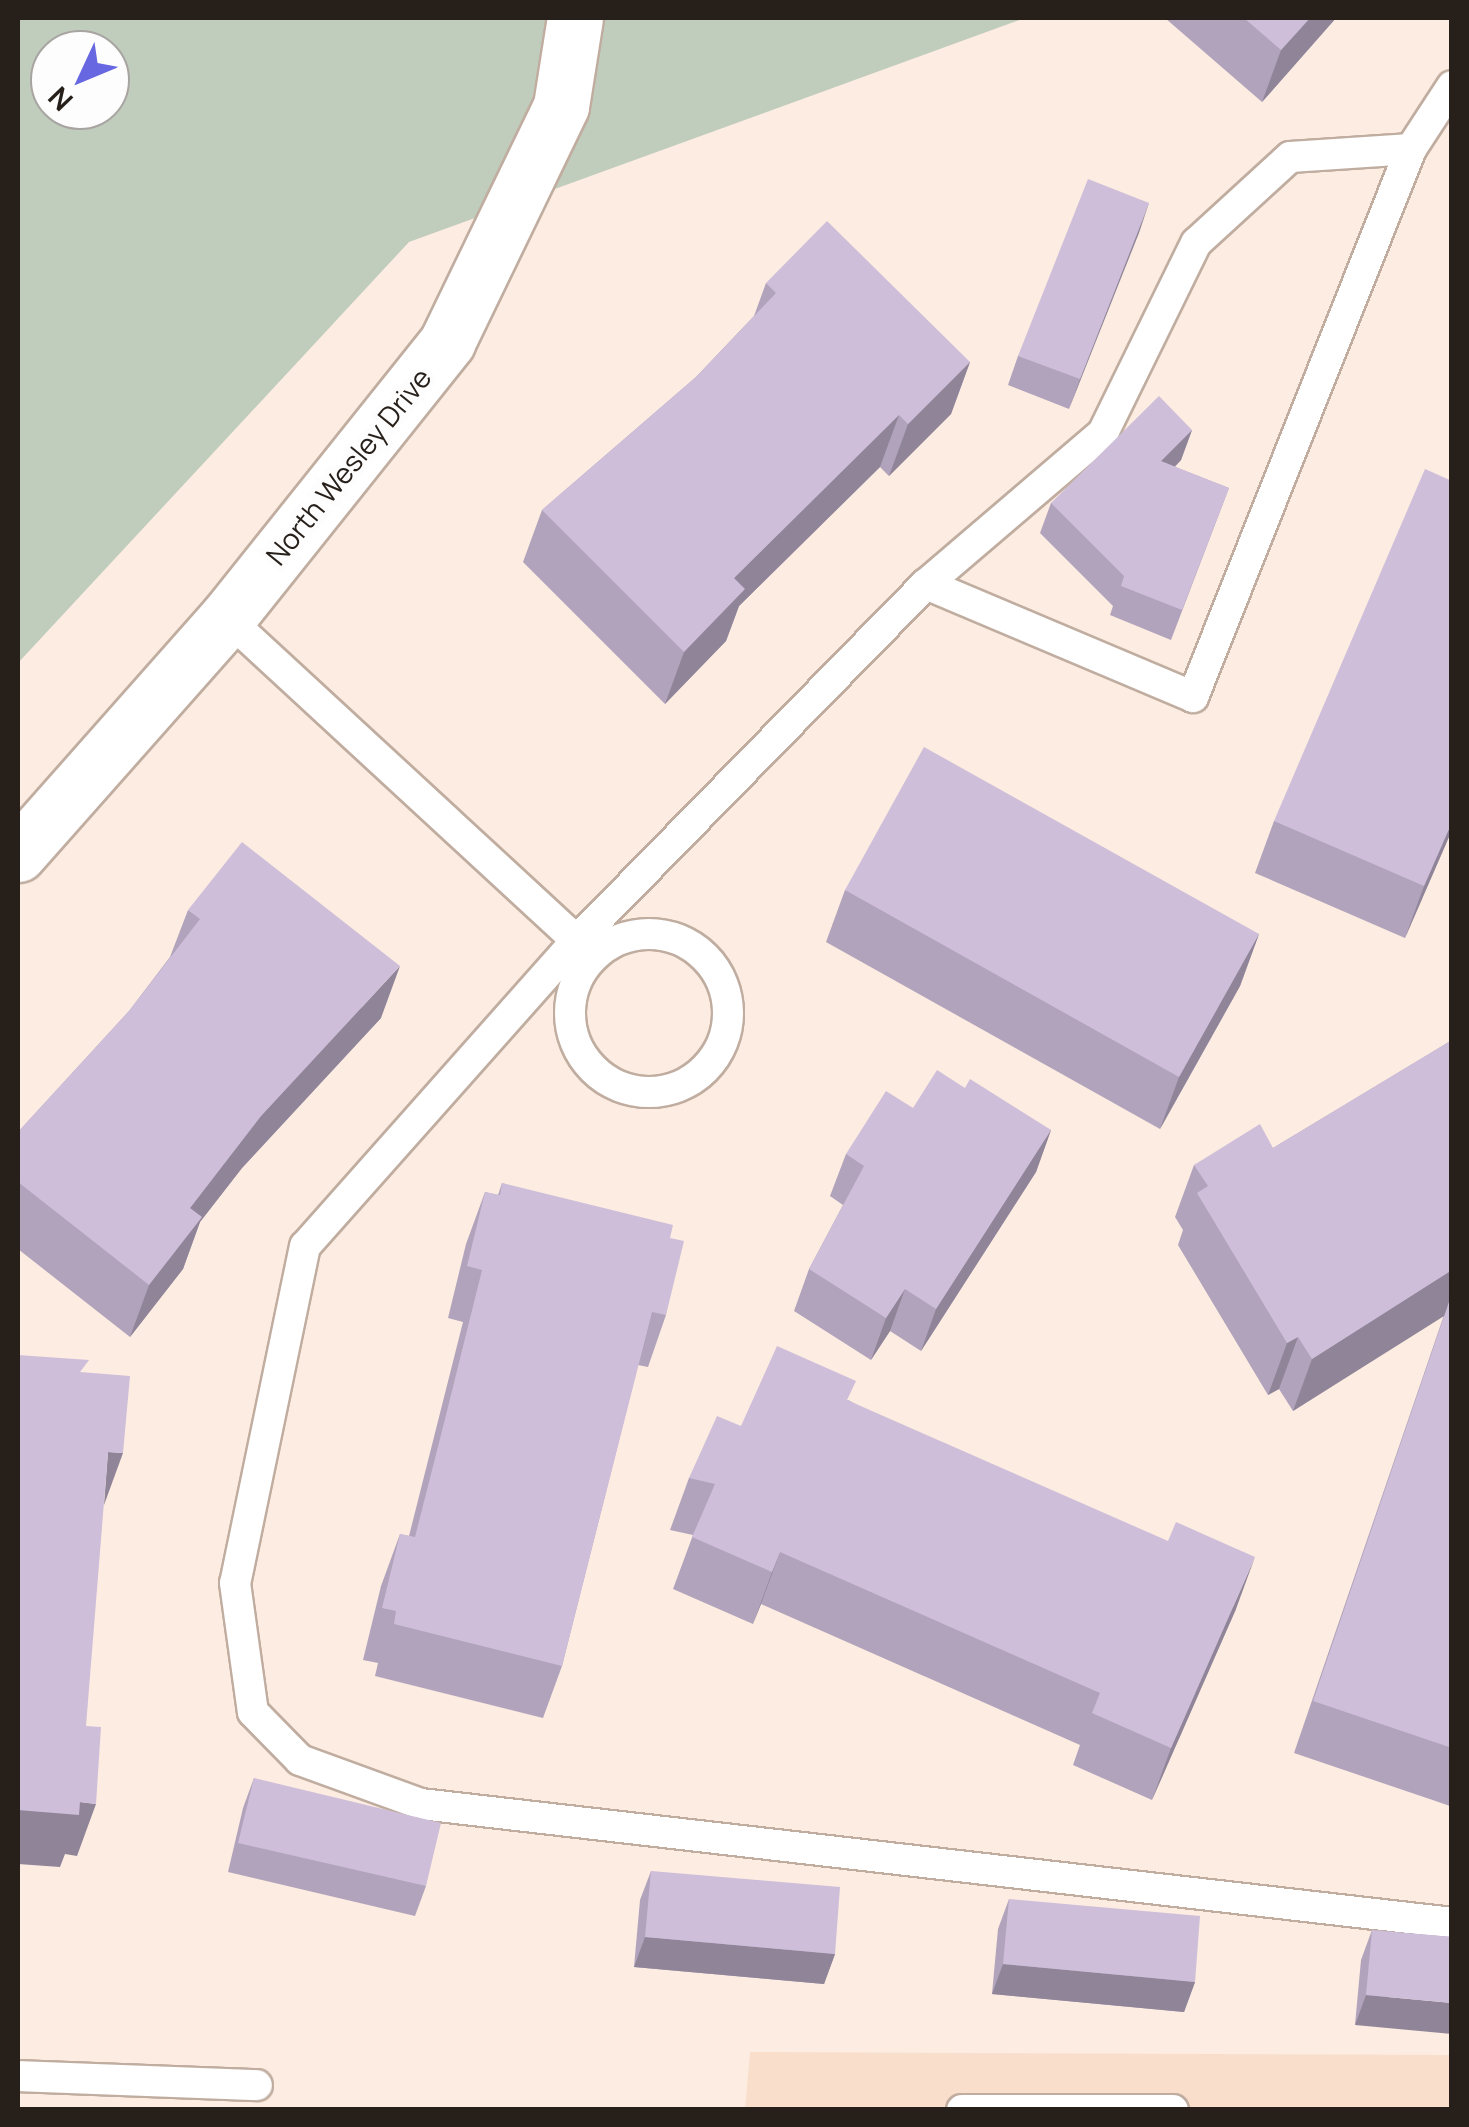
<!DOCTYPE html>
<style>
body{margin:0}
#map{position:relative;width:1469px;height:2127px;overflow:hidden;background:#fcece1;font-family:Manrope,sans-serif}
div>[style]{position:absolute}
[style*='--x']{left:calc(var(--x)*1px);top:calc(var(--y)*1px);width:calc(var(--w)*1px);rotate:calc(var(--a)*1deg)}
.built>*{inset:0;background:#f9decb}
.green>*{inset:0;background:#c0cdbd}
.roads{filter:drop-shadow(2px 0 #c0ada0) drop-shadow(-2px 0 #c0ada0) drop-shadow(0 2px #c0ada0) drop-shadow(0 -2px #c0ada0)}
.service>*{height:30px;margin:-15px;padding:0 15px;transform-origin:15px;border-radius:15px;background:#fff}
.service>.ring{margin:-15px;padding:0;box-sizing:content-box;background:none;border:30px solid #fff;border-radius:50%}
.minor>*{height:55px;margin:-27.5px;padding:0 27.5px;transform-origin:27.5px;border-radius:27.5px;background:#fff}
.wall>*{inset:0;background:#b1a3bb}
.shaded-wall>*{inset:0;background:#908598}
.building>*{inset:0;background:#cebed9}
span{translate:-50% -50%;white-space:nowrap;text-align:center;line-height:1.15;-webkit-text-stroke:10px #fdfdfd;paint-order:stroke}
.street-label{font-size:28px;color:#261f1a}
.frame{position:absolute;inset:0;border:20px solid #261f1a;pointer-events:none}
.north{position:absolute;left:30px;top:30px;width:100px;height:100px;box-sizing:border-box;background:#fdfdfd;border:2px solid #a7a4a2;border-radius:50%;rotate:226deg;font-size:28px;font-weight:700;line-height:40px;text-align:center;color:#261f1a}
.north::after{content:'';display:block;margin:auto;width:35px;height:45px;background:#6768e1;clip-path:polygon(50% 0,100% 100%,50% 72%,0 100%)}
</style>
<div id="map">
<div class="built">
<i style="clip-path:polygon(750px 2052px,1451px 2055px,1451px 2109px,745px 2110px)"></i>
</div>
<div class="green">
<i style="clip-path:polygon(evenodd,18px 18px,1025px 18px,409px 242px,18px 663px,18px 18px,50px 50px,110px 50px,110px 110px,50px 110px,50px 50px)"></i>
</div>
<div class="roads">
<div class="service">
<i style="--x:1411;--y:149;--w:121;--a:176.2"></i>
<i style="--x:1290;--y:157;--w:127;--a:137.5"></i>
<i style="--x:1196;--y:243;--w:212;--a:116.1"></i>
<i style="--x:1103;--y:433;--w:233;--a:139.5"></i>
<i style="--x:926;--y:584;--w:499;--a:134.4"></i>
<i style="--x:577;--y:940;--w:409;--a:131.6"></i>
<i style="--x:305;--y:1246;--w:344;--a:101.7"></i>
<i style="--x:235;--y:1583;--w:130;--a:82.1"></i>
<i style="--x:253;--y:1712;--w:67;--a:45.6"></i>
<i style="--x:300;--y:1760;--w:129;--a:20"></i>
<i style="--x:421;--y:1804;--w:1038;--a:6.58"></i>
<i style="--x:926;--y:584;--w:290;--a:22.9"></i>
<i style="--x:1193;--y:697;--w:590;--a:-68.31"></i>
<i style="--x:1411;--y:149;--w:75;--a:-56.9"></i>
<i style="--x:227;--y:618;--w:498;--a:42.7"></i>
<i class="ring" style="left:570px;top:934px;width:128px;height:128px"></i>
<i style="--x:18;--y:2076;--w:239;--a:2.2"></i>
<i style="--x:962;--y:2110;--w:211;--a:0"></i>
</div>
<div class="minor">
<i style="--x:18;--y:854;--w:315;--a:-48.5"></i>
<i style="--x:227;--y:618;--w:353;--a:-51.4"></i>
<i style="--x:447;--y:342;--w:262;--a:-64.2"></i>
<i style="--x:561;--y:106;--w:89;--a:-81"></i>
</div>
</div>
<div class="wall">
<i style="clip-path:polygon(1165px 18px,1336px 18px,1262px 102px)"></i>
<i style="clip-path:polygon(1149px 203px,1069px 409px,1008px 385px,1018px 356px)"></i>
<i style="clip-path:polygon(766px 283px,970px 362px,951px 414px,889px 476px,880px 467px,739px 606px,726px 641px,665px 704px,523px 562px,542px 510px,696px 377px,754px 316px)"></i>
<i style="clip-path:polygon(1192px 430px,1181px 460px,1175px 467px,1229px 488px,1171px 640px,1110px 615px,1113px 606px,1040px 533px,1051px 503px)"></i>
<i style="clip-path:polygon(1274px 821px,1452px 830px,1405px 938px,1255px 873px)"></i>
<i style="clip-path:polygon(845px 890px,1259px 934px,1240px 986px,1160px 1129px,826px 942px)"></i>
<i style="clip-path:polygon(188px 910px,381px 1018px,242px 1168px,200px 1222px,183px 1269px,130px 1337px,18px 1249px,18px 1132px,129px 1011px,170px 957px)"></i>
<i style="clip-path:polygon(1452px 1040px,1452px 1800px,1450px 1806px,1294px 1753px,1444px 1315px,1293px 1411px,1279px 1389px,1268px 1395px,1178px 1245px,1183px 1230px,1175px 1217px,1194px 1165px,1273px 1148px)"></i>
<i style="clip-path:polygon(965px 1088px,1051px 1130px,1036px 1172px,921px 1351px,890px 1331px,871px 1360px,794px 1311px,809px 1269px,843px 1205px,830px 1196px,846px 1154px,913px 1108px)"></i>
<i style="clip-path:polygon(502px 1183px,670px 1238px,666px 1315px,648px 1367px,638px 1365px,562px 1666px,543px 1718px,375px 1676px,378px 1663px,363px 1660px,381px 1586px,400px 1534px,409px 1536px,463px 1322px,448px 1318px,466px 1244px,485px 1192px,498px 1195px)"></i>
<i style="clip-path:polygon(848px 1400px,1236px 1609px,1152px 1800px,1073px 1765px,1080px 1745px,761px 1604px,753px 1624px,673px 1589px,693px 1535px,670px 1530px,689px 1478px,741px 1426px)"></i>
<i style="clip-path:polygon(254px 1778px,426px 1886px,415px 1916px,228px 1872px,243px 1808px)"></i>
<i style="clip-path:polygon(651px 1871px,835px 1954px,824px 1984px,634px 1967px,640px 1900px)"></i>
<i style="clip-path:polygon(1009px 1899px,1195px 1982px,1184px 2012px,992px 1994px,998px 1929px)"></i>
<i style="clip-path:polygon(1372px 1930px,1452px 1937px,1355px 2025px,1361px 1960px)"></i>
</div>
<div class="shaded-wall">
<i style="clip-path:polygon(1310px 18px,1336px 18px,1262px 102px,1281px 50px)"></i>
<i style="clip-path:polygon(1149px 203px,1139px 233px,1069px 409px,1080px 379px)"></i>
<i style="clip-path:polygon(970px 362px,951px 414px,889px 476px,908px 424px)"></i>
<i style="clip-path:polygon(899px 415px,880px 467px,739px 606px,726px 641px,665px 704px,684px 652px,734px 578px)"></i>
<i style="clip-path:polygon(1192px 430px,1181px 460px,1150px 491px,1161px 461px)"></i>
<i style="clip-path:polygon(1452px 822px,1452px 830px,1405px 938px,1424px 886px)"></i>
<i style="clip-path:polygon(1259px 934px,1240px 986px,1160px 1129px,1179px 1077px)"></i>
<i style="clip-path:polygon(400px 966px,381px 1018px,242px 1168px,200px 1222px,183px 1269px,130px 1337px,149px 1285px,190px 1208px,261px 1116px)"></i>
<i style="clip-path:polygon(1051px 1130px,1036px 1172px,921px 1351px,936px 1309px)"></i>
<i style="clip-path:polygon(1452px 1270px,1452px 1311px,1293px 1411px,1312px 1359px)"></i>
<i style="clip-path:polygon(905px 1289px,890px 1331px,871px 1360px,886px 1318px)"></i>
<i style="clip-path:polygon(1298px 1337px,1279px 1389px,1268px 1395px,1287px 1343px)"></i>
<i style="clip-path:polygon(108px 1452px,123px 1453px,104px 1505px)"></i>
<i style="clip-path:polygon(780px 1552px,761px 1604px,753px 1624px,772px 1572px)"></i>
<i style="clip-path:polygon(1255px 1557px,1236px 1609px,1152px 1800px,1171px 1748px)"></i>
<i style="clip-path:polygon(80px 1802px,96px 1804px,77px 1856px,65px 1854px,60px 1867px,18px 1864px,18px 1810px)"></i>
<i style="clip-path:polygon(645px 1937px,835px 1954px,824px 1984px,634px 1967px)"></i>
<i style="clip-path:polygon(1003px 1964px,1195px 1982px,1184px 2012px,992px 1994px)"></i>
<i style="clip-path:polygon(1366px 1995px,1452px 2003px,1452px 2034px,1355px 2025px)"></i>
</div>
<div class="building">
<i style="clip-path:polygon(1244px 18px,1310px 18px,1281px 50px)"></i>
<i style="clip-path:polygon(1088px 179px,1149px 203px,1080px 379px,1018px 356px)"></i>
<i style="clip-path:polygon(827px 221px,970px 362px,908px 424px,899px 415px,734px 578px,745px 589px,684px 652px,542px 510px,696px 377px,776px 293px,766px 283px)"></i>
<i style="clip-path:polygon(1159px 396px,1192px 430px,1161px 461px,1229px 488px,1182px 610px,1121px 586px,1124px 576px,1051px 503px)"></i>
<i style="clip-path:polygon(1425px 469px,1452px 481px,1452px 822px,1424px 886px,1274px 821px)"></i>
<i style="clip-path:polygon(924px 747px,1259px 934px,1179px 1077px,845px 890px)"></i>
<i style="clip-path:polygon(242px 842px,400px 966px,261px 1116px,190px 1208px,202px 1217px,149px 1285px,18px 1182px,18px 1132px,129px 1011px,200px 919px,188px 910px)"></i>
<i style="clip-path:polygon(1452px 1040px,1452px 1270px,1312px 1359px,1298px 1337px,1287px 1343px,1197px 1193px,1208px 1186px,1194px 1165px,1260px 1124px,1273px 1148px)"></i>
<i style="clip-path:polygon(937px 1070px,965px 1088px,970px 1079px,1051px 1130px,936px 1309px,905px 1289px,886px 1318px,809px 1269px,864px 1166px,846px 1154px,886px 1091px,913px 1108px)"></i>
<i style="clip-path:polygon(502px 1183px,673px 1225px,670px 1238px,684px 1241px,666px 1315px,652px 1312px,562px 1666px,394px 1624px,396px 1611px,382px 1608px,400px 1534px,415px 1537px,445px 1419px,482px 1270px,467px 1266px,485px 1192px,500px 1195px)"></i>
<i style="clip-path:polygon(1451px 1296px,1452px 1296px,1452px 1748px,1313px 1701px)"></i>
<i style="clip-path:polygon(777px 1346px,856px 1381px,847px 1400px,979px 1458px,1168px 1541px,1176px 1522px,1255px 1557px,1171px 1748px,1092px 1713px,1100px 1693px,780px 1552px,772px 1572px,692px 1537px,715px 1484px,689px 1478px,717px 1416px,741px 1426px)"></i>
<i style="clip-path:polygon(18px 1355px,89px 1360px,80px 1372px,130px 1376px,123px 1453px,108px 1452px,86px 1726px,101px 1727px,96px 1804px,80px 1802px,79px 1815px,18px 1810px)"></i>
<i style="clip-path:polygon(254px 1778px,441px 1823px,426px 1886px,238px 1843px)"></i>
<i style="clip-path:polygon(651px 1871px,840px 1887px,835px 1954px,645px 1937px)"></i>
<i style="clip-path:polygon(1009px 1899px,1200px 1916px,1195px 1982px,1003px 1964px)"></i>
<i style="clip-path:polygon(1372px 1930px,1452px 1937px,1452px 2003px,1366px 1995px)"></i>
</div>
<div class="street-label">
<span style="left:348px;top:466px;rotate:-51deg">North Wesley Drive</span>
</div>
<div class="frame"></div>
<div class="north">N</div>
</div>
